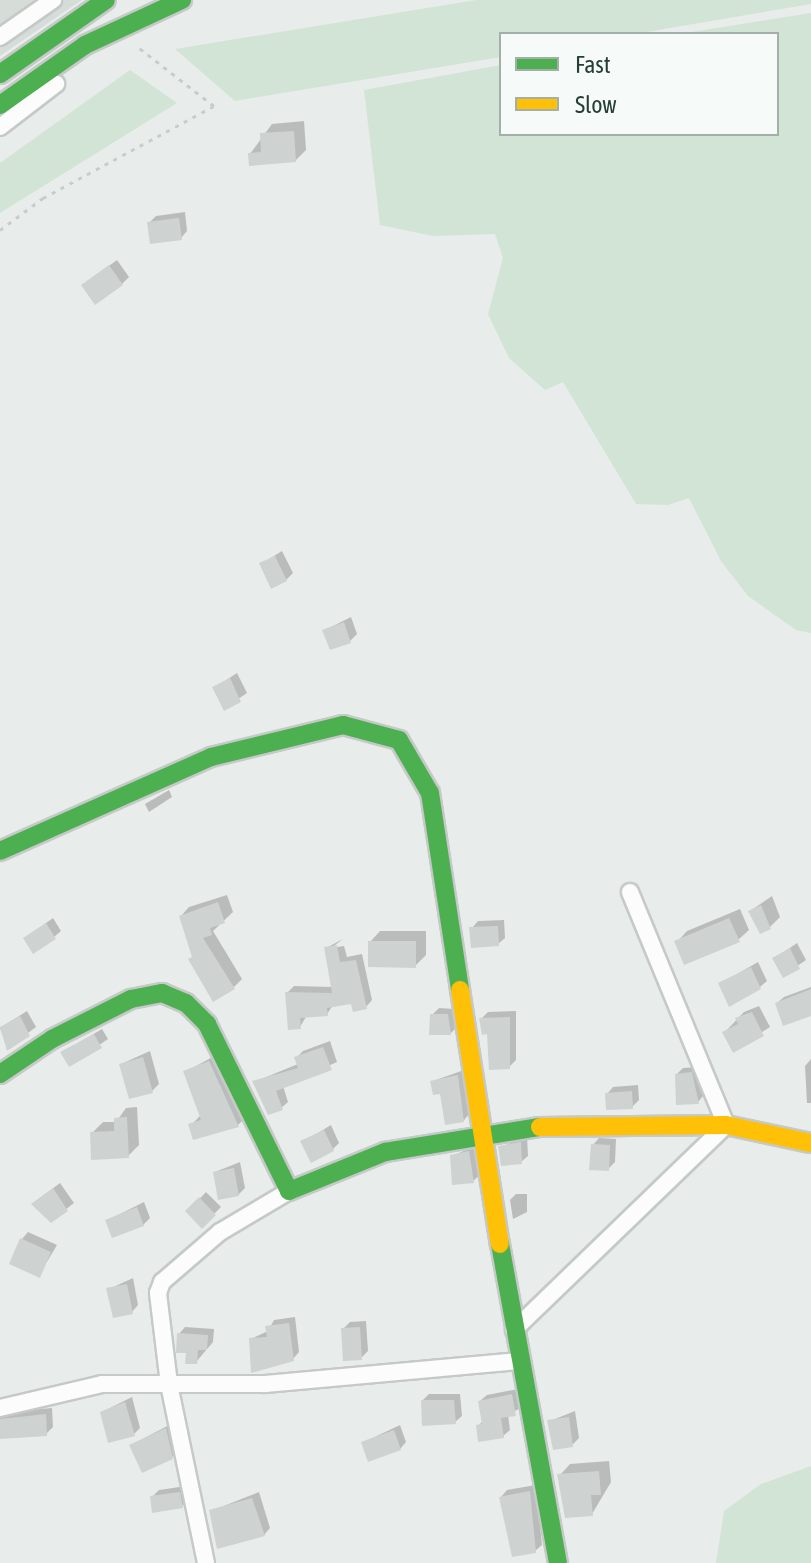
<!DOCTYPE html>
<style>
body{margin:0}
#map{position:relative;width:811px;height:1563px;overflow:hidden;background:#e8ecea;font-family:"Asap Condensed",sans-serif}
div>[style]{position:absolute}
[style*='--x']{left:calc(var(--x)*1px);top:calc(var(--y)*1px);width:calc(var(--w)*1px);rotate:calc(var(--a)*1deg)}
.built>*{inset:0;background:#d6ddd9}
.green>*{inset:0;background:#d2e4d6}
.shadow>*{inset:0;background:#0003}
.building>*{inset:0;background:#ced3d1}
.path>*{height:3px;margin-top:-1.5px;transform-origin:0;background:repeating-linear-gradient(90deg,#c6cecb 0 4px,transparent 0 10px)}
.roads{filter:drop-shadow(2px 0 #c5c9c7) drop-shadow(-2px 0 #c5c9c7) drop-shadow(0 2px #c5c9c7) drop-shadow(0 -2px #c5c9c7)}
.street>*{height:16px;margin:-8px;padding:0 8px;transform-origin:8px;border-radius:8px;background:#fcfcfc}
.fast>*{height:18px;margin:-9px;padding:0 9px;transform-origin:9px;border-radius:9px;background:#4caf50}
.slow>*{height:18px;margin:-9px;padding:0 9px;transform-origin:9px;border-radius:9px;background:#ffc107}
span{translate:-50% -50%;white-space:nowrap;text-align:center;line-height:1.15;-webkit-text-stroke:7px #f6faf8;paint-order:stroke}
.legend{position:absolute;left:499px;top:32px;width:280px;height:104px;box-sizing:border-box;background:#f6faf8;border:2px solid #a3afaa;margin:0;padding:10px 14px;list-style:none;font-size:24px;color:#263f36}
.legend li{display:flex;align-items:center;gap:16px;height:40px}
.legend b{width:40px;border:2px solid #a3afaa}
</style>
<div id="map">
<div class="built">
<i style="clip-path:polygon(0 0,82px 0,0 56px)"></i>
</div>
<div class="green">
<i style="clip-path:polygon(476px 0,811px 0,811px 4px,635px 34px,501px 34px,501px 57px,235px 101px,175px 49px)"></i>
<i style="clip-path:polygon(811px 13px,811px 633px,796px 630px,748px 596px,721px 561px,689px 498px,668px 505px,636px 504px,563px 382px,545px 390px,509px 358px,488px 314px,503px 258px,495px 234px,433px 236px,380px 225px,364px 90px,501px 65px,501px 134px,777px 134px,777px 34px,679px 34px)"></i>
<i style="clip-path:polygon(130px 70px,177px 103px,0 213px,0 163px)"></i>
<i style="clip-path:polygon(811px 1466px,811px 1563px,716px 1563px,724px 1511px,761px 1484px)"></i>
</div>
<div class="shadow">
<i style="clip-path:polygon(304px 121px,306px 150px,295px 161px,250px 154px,272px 124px)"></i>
<i style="clip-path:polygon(185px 212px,187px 231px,181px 238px,149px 223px,156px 216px)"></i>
<i style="clip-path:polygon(117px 260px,129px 277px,122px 284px,83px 285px)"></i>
<i style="clip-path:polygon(282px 551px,293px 573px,286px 580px,261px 564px)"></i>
<i style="clip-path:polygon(351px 617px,357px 634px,350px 641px,325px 630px)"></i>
<i style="clip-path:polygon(237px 673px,247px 693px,225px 708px,214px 688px)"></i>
<i style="clip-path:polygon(169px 790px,172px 797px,149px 812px,145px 804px)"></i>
<i style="clip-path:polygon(227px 895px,233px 912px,213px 931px,242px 979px,234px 987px,194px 956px,181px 916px,189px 907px)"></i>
<i style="clip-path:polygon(772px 896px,780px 917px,770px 927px,750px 911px)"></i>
<i style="clip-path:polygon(740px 909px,749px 930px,738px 940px,677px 942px,687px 931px)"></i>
<i style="clip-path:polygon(53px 918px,61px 931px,54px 937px,25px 938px)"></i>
<i style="clip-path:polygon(504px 920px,505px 938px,498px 944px,472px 928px,478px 921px)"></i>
<i style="clip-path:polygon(380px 931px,426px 931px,426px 955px,415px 966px,370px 942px)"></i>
<i style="clip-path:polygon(343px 939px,331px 948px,344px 946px,347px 957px,362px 954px,372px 1000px,366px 1007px,353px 1001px,333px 1005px,327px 1014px,307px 1015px,300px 1027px,287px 993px,294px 986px,333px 987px,326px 948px)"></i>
<i style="clip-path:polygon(797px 943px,806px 960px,784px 975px,775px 958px)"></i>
<i style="clip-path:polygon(758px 962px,767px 981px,760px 987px,720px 984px)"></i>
<i style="clip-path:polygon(811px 987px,811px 1014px,777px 1003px,784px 997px)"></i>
<i style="clip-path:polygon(759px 1006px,770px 1027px,734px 1050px,725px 1032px,744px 1012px)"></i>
<i style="clip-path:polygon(439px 1008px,454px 1009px,457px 1027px,451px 1033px,432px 1015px)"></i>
<i style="clip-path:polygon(27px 1011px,36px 1027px,8px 1048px,0 1028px)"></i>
<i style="clip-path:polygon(516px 1011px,516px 1060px,509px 1067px,481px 1019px,488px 1012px)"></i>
<i style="clip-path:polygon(102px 1029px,108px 1039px,70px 1065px,63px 1052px)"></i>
<i style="clip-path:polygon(330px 1041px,337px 1062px,283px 1086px,288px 1102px,281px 1108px,254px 1082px,298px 1064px,296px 1058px,303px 1051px)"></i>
<i style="clip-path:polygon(150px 1051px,159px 1084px,152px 1091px,121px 1064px)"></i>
<i style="clip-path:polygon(218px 1054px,246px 1117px,238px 1125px,191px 1125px,201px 1115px,185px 1072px)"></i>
<i style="clip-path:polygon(811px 1059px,811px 1103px,807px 1103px,805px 1066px)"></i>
<i style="clip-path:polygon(699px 1067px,704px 1095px,698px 1102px,677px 1074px,683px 1068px)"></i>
<i style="clip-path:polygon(464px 1070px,470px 1113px,464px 1120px,433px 1081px)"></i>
<i style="clip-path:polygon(638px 1085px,639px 1100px,632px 1107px,607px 1094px,613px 1087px)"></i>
<i style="clip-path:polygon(137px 1107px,139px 1145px,128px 1156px,92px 1133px,103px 1122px,116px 1122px,126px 1108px)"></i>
<i style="clip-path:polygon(331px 1125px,339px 1143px,333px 1149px,303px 1142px)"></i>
<i style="clip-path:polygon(527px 1136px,528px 1156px,521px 1162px,501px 1147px)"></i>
<i style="clip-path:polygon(599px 1138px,616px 1139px,615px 1162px,608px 1169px,593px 1145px)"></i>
<i style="clip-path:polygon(475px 1146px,480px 1175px,473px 1181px,452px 1156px)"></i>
<i style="clip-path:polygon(240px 1162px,245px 1188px,238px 1195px,215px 1172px)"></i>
<i style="clip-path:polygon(60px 1183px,74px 1203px,51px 1221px,40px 1198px)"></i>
<i style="clip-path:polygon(206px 1192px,221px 1207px,202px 1226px,188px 1211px)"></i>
<i style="clip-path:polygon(516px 1194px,527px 1194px,527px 1212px,513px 1219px,510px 1200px)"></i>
<i style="clip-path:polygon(144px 1202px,150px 1218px,143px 1225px,108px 1220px)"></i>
<i style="clip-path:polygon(28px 1232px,57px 1245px,39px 1275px,22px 1239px)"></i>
<i style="clip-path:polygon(133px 1278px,138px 1305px,132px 1312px,109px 1289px)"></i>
<i style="clip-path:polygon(295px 1317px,299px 1352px,293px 1359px,251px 1339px,268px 1331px,274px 1320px)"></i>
<i style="clip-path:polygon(366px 1321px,368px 1351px,361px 1358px,343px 1329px,350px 1322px)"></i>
<i style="clip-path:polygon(185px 1327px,214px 1329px,213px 1342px,196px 1362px,179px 1334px)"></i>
<i style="clip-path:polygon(518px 1389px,522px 1407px,508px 1415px,510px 1430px,503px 1436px,478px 1426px,484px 1420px,480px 1401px,487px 1395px)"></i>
<i style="clip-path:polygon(429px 1394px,460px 1394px,462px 1416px,455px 1422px,423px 1400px)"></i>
<i style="clip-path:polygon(132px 1397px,140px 1428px,134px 1434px,102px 1412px)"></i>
<i style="clip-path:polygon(52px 1408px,53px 1427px,46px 1434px,0 1437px,0 1418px,6px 1412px)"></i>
<i style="clip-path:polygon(575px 1411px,579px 1438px,572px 1445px,550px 1421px)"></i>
<i style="clip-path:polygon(173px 1423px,179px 1450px,172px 1457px,131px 1445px)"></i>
<i style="clip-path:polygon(400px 1425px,406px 1442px,400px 1449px,364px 1442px)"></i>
<i style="clip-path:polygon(609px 1461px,611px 1482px,592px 1514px,560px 1475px,570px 1464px)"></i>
<i style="clip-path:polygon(536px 1485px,542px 1545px,535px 1551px,501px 1497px,507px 1490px)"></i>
<i style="clip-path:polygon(186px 1486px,189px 1500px,182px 1506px,152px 1497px,159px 1490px)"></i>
<i style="clip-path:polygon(259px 1492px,270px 1528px,264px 1535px,211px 1511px)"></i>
</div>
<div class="building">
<i style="clip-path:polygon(294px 131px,296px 162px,249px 166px,248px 153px,261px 152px,260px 133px)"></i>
<i style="clip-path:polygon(179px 218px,182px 240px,150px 244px,147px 222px)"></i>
<i style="clip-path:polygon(109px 265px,123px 285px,95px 305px,81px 285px)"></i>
<i style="clip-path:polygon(275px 556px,287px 581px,271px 589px,259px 563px)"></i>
<i style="clip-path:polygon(344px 622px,351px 643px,330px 650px,322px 630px)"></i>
<i style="clip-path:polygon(230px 678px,241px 702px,224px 711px,212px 687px)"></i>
<i style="clip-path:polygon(218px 902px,225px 923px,210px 928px,212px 935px,203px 938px,235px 989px,213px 1002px,188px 959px,192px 957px,179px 916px)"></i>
<i style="clip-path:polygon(761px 905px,771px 929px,760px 934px,748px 911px)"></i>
<i style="clip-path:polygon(729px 918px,740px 942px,684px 965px,674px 941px)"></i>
<i style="clip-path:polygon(46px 923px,56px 939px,33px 954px,23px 938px)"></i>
<i style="clip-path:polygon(498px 926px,499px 946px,471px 948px,469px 927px)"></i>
<i style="clip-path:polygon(368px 941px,416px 941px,416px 968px,368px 967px)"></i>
<i style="clip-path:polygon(337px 945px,340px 962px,356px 960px,367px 1009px,353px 1012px,351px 1004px,327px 1008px,328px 1016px,300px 1018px,301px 1029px,288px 1030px,285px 992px,332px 993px,324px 947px)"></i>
<i style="clip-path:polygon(790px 948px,800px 969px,783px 978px,772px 958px)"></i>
<i style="clip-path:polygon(751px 967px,761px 989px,729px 1007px,718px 983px)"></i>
<i style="clip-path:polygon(811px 989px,811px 1016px,783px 1026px,775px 1003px)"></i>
<i style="clip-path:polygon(752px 1012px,764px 1036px,733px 1053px,722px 1032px,738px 1024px,735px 1018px)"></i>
<i style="clip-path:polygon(430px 1014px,448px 1014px,451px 1035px,429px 1035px)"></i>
<i style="clip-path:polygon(20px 1016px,30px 1036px,7px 1051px,0 1027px)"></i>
<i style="clip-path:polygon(510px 1017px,510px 1069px,489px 1070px,487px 1034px,482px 1035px,479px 1018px)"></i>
<i style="clip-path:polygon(94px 1034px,102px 1048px,69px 1067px,60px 1052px)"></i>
<i style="clip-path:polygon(323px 1047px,332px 1070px,276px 1091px,283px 1110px,268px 1115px,252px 1081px,298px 1068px,294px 1057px)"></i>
<i style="clip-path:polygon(143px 1057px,153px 1093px,129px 1099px,119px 1064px)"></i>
<i style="clip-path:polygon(209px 1061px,239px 1127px,193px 1140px,188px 1124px,201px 1120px,183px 1071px)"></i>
<i style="clip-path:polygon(692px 1072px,699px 1104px,676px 1105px,675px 1074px)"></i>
<i style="clip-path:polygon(458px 1075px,464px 1122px,445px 1125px,440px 1094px,433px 1095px,430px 1081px)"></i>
<i style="clip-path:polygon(632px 1091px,633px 1109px,606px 1110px,605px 1093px)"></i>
<i style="clip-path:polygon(127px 1117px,129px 1158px,91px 1160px,90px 1132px,114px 1131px,114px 1118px)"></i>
<i style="clip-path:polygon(324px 1130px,334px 1151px,311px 1163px,300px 1141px)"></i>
<i style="clip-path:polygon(521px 1142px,522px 1164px,501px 1166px,498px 1146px)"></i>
<i style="clip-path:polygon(591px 1144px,610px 1145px,609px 1171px,589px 1170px)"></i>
<i style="clip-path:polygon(469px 1151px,474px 1183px,452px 1185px,450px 1155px)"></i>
<i style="clip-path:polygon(234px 1168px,239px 1196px,218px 1200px,213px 1172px)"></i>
<i style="clip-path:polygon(53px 1188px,68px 1211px,51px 1223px,31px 1204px)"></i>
<i style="clip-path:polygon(199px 1197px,216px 1215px,202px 1229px,185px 1211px)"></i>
<i style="clip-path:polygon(137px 1207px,144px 1226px,112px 1238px,105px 1220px)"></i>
<i style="clip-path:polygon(20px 1238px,51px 1252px,40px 1278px,9px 1264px)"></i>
<i style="clip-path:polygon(127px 1284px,133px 1314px,113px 1318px,106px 1288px)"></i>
<i style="clip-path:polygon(289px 1323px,294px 1361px,251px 1373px,249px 1338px,267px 1337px,265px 1326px)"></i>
<i style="clip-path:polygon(360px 1327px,362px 1360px,343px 1361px,341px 1328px)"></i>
<i style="clip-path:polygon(177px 1333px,208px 1335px,207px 1350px,198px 1350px,197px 1364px,185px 1364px,186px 1353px,176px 1353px)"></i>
<i style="clip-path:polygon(512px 1394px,516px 1416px,501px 1418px,504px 1438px,478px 1442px,476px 1425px,482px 1424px,478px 1401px)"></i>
<i style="clip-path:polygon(421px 1400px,454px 1400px,456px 1424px,422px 1426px)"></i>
<i style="clip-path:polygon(125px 1402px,135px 1436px,108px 1443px,100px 1412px)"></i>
<i style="clip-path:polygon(46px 1414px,47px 1436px,0 1439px,0 1419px)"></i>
<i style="clip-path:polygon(569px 1417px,573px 1447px,553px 1450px,547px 1420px)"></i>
<i style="clip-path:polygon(166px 1428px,173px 1459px,142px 1473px,129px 1445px)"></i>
<i style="clip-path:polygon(394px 1430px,401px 1450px,368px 1462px,361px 1442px)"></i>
<i style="clip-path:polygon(599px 1471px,601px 1495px,591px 1495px,593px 1516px,565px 1518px,557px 1474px)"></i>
<i style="clip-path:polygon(530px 1491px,536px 1553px,512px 1557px,499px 1497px)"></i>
<i style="clip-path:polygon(180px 1492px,183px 1508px,152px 1513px,150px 1496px)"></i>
<i style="clip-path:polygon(252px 1498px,265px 1536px,217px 1549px,209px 1510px)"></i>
</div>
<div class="path">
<i style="--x:0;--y:230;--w:54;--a:-36.7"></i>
<i style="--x:43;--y:198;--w:194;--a:-28.3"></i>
<i style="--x:214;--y:106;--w:96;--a:-142.2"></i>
</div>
<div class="roads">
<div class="street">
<i style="--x:0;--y:37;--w:65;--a:-34.9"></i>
<i style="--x:0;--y:127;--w:71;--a:-37.5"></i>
<i style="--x:514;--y:1330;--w:295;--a:-44"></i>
<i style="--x:726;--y:1125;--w:252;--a:-112.4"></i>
<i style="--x:0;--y:1408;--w:105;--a:-13.2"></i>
<i style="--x:102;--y:1384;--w:163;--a:0"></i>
<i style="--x:265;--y:1384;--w:255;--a:-5.2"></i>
<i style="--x:206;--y:1563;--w:183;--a:-101.7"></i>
<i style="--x:169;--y:1384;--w:92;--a:-96.9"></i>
<i style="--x:158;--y:1293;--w:12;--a:-70"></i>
<i style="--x:162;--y:1282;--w:77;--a:-40.8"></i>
<i style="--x:220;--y:1232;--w:80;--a:-30.7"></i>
</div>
<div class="fast">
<i style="--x:0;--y:74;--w:129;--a:-34.9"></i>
<i style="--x:0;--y:105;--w:104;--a:-35.2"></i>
<i style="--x:85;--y:45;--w:107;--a:-24.9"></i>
<i style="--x:0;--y:851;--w:231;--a:-24"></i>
<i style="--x:211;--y:757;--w:136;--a:-13.6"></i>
<i style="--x:343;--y:725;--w:58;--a:15"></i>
<i style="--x:399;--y:740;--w:61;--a:59.7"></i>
<i style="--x:430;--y:793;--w:199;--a:81.3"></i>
<i style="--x:0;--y:1074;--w:63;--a:-33.9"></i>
<i style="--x:52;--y:1039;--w:89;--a:-26.9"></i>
<i style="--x:131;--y:999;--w:32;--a:-11"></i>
<i style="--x:162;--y:993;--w:26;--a:23"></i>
<i style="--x:186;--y:1003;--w:30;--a:45"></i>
<i style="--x:207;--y:1024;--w:186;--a:63.8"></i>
<i style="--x:289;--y:1191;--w:104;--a:-22.1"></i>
<i style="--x:385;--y:1152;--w:157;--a:-9.2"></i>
<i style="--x:500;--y:1244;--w:324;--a:79.7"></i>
</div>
<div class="slow">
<i style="--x:460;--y:990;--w:257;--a:81.1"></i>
<i style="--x:540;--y:1127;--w:186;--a:-0.6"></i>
<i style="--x:726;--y:1125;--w:87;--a:12"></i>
</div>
</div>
<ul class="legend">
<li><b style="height:10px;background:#4caf50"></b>Fast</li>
<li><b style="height:10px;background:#ffc107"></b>Slow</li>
</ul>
</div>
